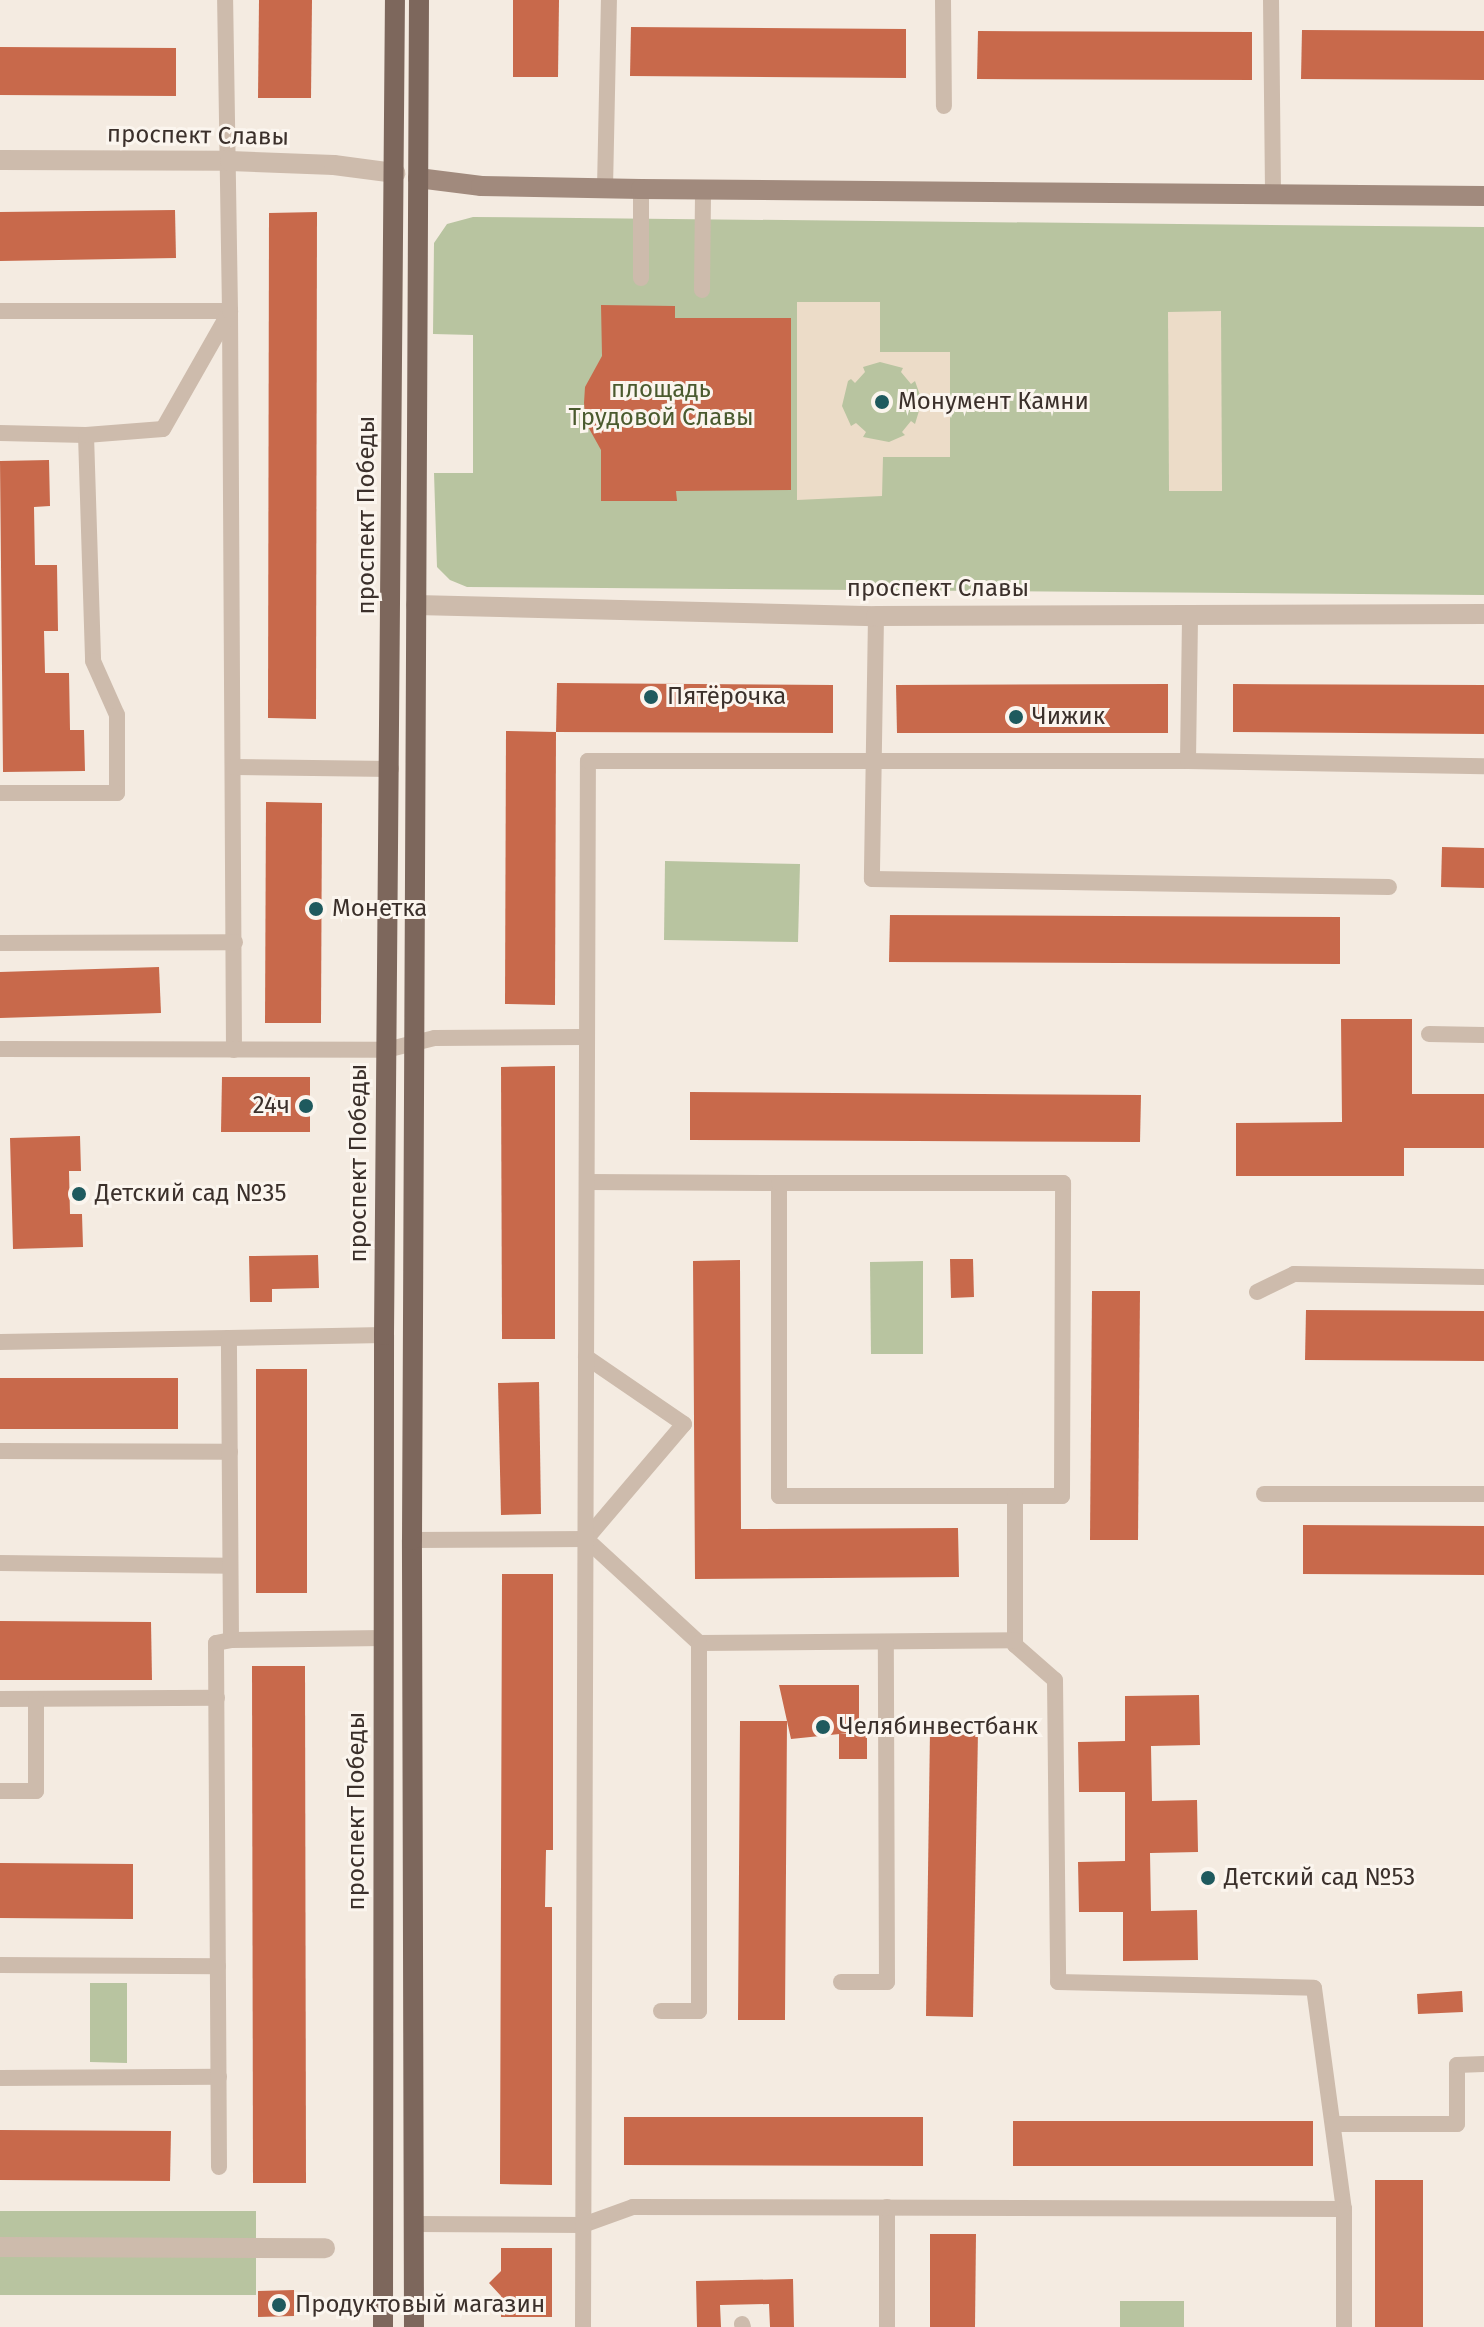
<!DOCTYPE html>
<meta charset="utf-8">
<style>
body{margin:0}
#map{position:relative;width:1484px;height:2327px;overflow:hidden;background:#f4ebe1;font-family:"Fira Sans",sans-serif}
div>[style]{position:absolute}
[style*='--x']{left:calc(var(--x)*1px);top:calc(var(--y)*1px);width:calc(var(--w)*1px);rotate:calc(var(--a)*1deg)}
.green>*{inset:0;background:#b8c4a0}
.plaza>*{inset:0;background:#ecdcc8}
.building>*{inset:0;background:#c8694b}
.service>*{height:16px;margin:-8px;padding:0 8px;transform-origin:8px;border-radius:8px;background:#cdbbac}
.pedestrian>*{height:20px;margin:-10px;padding:0 10px;transform-origin:10px;border-radius:10px;background:#cdbbac}
.minor>*{height:20px;margin:-10px;padding:0 10px;transform-origin:10px;border-radius:10px;background:#cdbbac}
.secondary>*{height:20px;margin:-10px;padding:0 10px;transform-origin:10px;border-radius:10px;background:#a18a7d}
.primary>*{height:20px;margin:-10px;padding:0 10px;transform-origin:10px;border-radius:10px;background:#7d675c}
.dots>*{width:22px;height:22px;translate:-50% -50%;box-sizing:border-box;border:4px solid #fbf5ee;border-radius:50%}
span{translate:-50% -50%;white-space:nowrap;text-align:center;line-height:1.15;-webkit-text-stroke:6px #fbf5ee;paint-order:stroke}
.street-label{font-size:24px;color:#3b302b}
.park-label{font-size:24px;color:#4a5a2e}
.poi-label{font-size:24px;color:#3b302b}
.left{translate:0 -50%;text-align:left}
.right{translate:-100% -50%;text-align:right}
</style>
<div id="map">
<div class="green">
<i style="clip-path:polygon(473px 217px,1484px 227px,1484px 595px,467px 587px,450px 580px,437px 567px,434px 473px,473px 473px,473px 335px,433px 334px,434px 243px,447px 224px)"></i>
<i style="clip-path:polygon(665px 861px,800px 864px,798px 942px,664px 940px)"></i>
<i style="clip-path:polygon(923px 1261px,923px 1354px,871px 1354px,870px 1262px)"></i>
<i style="clip-path:polygon(90px 1983px,127px 1983px,127px 2063px,90px 2062px)"></i>
<i style="clip-path:polygon(0 2211px,256px 2211px,256px 2295px,0 2295px)"></i>
<i style="clip-path:polygon(1120px 2301px,1184px 2301px,1184px 2327px,1120px 2327px)"></i>
</div>
<div class="plaza">
<i style="clip-path:polygon(evenodd,797px 302px,880px 302px,880px 352px,950px 352px,950px 457px,883px 457px,882px 496px,797px 500px,797px 302px,880px 362px,903px 368px,901px 372px,911px 384px,915px 381px,922px 401px,915px 424px,911px 421px,902px 432px,905px 435px,889px 442px,863px 437px,866px 432px,856px 423px,851px 426px,842px 406px,848px 381px,851px 379px,855px 383px,865px 372px,863px 367px,880px 362px)"></i>
<i style="clip-path:polygon(1221px 311px,1222px 491px,1169px 491px,1168px 312px)"></i>
</div>
<div class="building">
<i style="clip-path:polygon(259px 0,312px 0,311px 98px,258px 98px)"></i>
<i style="clip-path:polygon(513px 0,559px 0,558px 77px,513px 77px)"></i>
<i style="clip-path:polygon(631px 27px,906px 29px,906px 78px,630px 76px)"></i>
<i style="clip-path:polygon(1302px 30px,1484px 31px,1484px 80px,1301px 79px)"></i>
<i style="clip-path:polygon(978px 31px,1252px 32px,1252px 80px,977px 79px)"></i>
<i style="clip-path:polygon(0 47px,176px 48px,176px 96px,0 95px)"></i>
<i style="clip-path:polygon(175px 210px,176px 258px,0 261px,0 212px)"></i>
<i style="clip-path:polygon(317px 212px,316px 719px,268px 718px,269px 213px)"></i>
<i style="clip-path:polygon(601px 305px,675px 306px,675px 318px,791px 318px,791px 490px,676px 491px,677px 501px,601px 501px,601px 450px,586px 423px,584px 403px,585px 387px,602px 356px)"></i>
<i style="clip-path:polygon(49px 460px,50px 506px,34px 507px,35px 565px,57px 565px,58px 631px,44px 631px,45px 673px,69px 673px,70px 730px,84px 730px,85px 771px,3px 772px,0 461px)"></i>
<i style="clip-path:polygon(557px 683px,833px 685px,833px 733px,556px 732px)"></i>
<i style="clip-path:polygon(1168px 684px,1168px 733px,897px 733px,896px 685px)"></i>
<i style="clip-path:polygon(1233px 684px,1484px 685px,1484px 734px,1233px 732px)"></i>
<i style="clip-path:polygon(506px 731px,556px 732px,555px 1005px,505px 1004px)"></i>
<i style="clip-path:polygon(266px 802px,322px 803px,321px 1023px,265px 1023px)"></i>
<i style="clip-path:polygon(1442px 847px,1484px 848px,1484px 888px,1441px 887px)"></i>
<i style="clip-path:polygon(890px 915px,1340px 917px,1340px 964px,889px 962px)"></i>
<i style="clip-path:polygon(159px 967px,161px 1013px,0 1018px,0 972px)"></i>
<i style="clip-path:polygon(1341px 1019px,1412px 1019px,1412px 1094px,1484px 1094px,1484px 1148px,1404px 1148px,1404px 1176px,1236px 1176px,1236px 1123px,1342px 1122px)"></i>
<i style="clip-path:polygon(555px 1066px,555px 1339px,502px 1339px,501px 1067px)"></i>
<i style="clip-path:polygon(222px 1077px,310px 1077px,310px 1132px,221px 1132px)"></i>
<i style="clip-path:polygon(690px 1092px,1141px 1095px,1140px 1142px,690px 1140px)"></i>
<i style="clip-path:polygon(80px 1136px,81px 1171px,69px 1171px,70px 1214px,82px 1214px,83px 1247px,13px 1249px,10px 1138px)"></i>
<i style="clip-path:polygon(318px 1255px,319px 1288px,272px 1289px,272px 1302px,250px 1302px,249px 1256px)"></i>
<i style="clip-path:polygon(950px 1259px,973px 1259px,974px 1297px,951px 1298px)"></i>
<i style="clip-path:polygon(740px 1260px,741px 1529px,958px 1528px,959px 1577px,695px 1579px,693px 1261px)"></i>
<i style="clip-path:polygon(1092px 1291px,1140px 1291px,1138px 1540px,1090px 1540px)"></i>
<i style="clip-path:polygon(1306px 1310px,1484px 1311px,1484px 1361px,1305px 1360px)"></i>
<i style="clip-path:polygon(256px 1369px,307px 1369px,307px 1593px,256px 1593px)"></i>
<i style="clip-path:polygon(0 1378px,178px 1378px,178px 1429px,0 1429px)"></i>
<i style="clip-path:polygon(539px 1382px,541px 1514px,501px 1515px,498px 1383px)"></i>
<i style="clip-path:polygon(1303px 1525px,1484px 1526px,1484px 1575px,1303px 1574px)"></i>
<i style="clip-path:polygon(502px 1574px,553px 1574px,553px 1850px,546px 1850px,545px 1907px,552px 1907px,552px 2185px,500px 2184px)"></i>
<i style="clip-path:polygon(0 1621px,151px 1622px,152px 1680px,0 1680px)"></i>
<i style="clip-path:polygon(252px 1666px,305px 1666px,306px 2183px,253px 2183px)"></i>
<i style="clip-path:polygon(779px 1685px,859px 1685px,859px 1732px,791px 1739px,787px 1721px,785px 2020px,738px 2020px,740px 1721px,787px 1721px)"></i>
<i style="clip-path:polygon(1199px 1695px,1200px 1745px,1151px 1746px,1152px 1801px,1197px 1800px,1198px 1852px,1150px 1853px,1151px 1911px,1197px 1910px,1198px 1960px,1123px 1961px,1123px 1912px,1079px 1912px,1078px 1862px,1125px 1861px,1125px 1792px,1079px 1792px,1078px 1742px,1125px 1741px,1125px 1696px)"></i>
<i style="clip-path:polygon(930px 1730px,978px 1731px,973px 2017px,926px 2016px)"></i>
<i style="clip-path:polygon(839px 1734px,867px 1734px,867px 1759px,839px 1759px)"></i>
<i style="clip-path:polygon(0 1863px,133px 1864px,133px 1919px,0 1918px)"></i>
<i style="clip-path:polygon(1462px 1991px,1463px 2012px,1418px 2014px,1417px 1994px)"></i>
<i style="clip-path:polygon(624px 2117px,923px 2117px,923px 2166px,624px 2165px)"></i>
<i style="clip-path:polygon(1013px 2121px,1313px 2121px,1313px 2166px,1013px 2166px)"></i>
<i style="clip-path:polygon(0 2130px,171px 2131px,170px 2181px,0 2180px)"></i>
<i style="clip-path:polygon(1375px 2180px,1423px 2180px,1423px 2327px,1375px 2327px)"></i>
<i style="clip-path:polygon(930px 2234px,976px 2234px,975px 2327px,930px 2327px)"></i>
<i style="clip-path:polygon(501px 2248px,552px 2248px,552px 2317px,501px 2317px,501px 2296px,489px 2283px,501px 2271px)"></i>
<i style="clip-path:polygon(793px 2279px,794px 2327px,770px 2327px,769px 2304px,720px 2305px,721px 2327px,697px 2327px,696px 2281px)"></i>
<i style="clip-path:polygon(294px 2290px,294px 2316px,258px 2317px,258px 2291px)"></i>
</div>
<div class="service">
<i style="--x:943;--y:0;--w:106;--a:89.5"></i>
<i style="--x:1271;--y:0;--w:196;--a:89.4"></i>
<i style="--x:605;--y:188;--w:188;--a:-88.8"></i>
<i style="--x:641;--y:278;--w:89;--a:-90"></i>
<i style="--x:702;--y:290;--w:102;--a:-89.4"></i>
<i style="--x:0;--y:311;--w:230;--a:0"></i>
<i style="--x:230;--y:311;--w:739;--a:89.69"></i>
<i style="--x:0;--y:433;--w:86;--a:1.3"></i>
<i style="--x:86;--y:435;--w:226;--a:88.2"></i>
<i style="--x:93;--y:661;--w:59;--a:66"></i>
<i style="--x:117;--y:715;--w:78;--a:90"></i>
<i style="--x:117;--y:793;--w:117;--a:180"></i>
<i style="--x:86;--y:435;--w:77;--a:-4.5"></i>
<i style="--x:163;--y:429;--w:136;--a:-60.4"></i>
<i style="--x:230;--y:311;--w:311;--a:-90.9"></i>
<i style="--x:876;--y:616;--w:263;--a:90.9"></i>
<i style="--x:872;--y:879;--w:517;--a:0.89"></i>
<i style="--x:1188;--y:761;--w:146;--a:-89.2"></i>
<i style="--x:234;--y:767;--w:157;--a:0.7"></i>
<i style="--x:0;--y:943;--w:235;--a:-0.2"></i>
<i style="--x:1429;--y:1034;--w:55;--a:1"></i>
<i style="--x:0;--y:1049;--w:386;--a:0.1"></i>
<i style="--x:386;--y:1050;--w:50;--a:-13.8"></i>
<i style="--x:435;--y:1038;--w:149;--a:-0.4"></i>
<i style="--x:587;--y:1182;--w:192;--a:0.3"></i>
<i style="--x:779;--y:1183;--w:313;--a:90"></i>
<i style="--x:779;--y:1496;--w:283;--a:0"></i>
<i style="--x:1062;--y:1496;--w:313;--a:-89.8"></i>
<i style="--x:1063;--y:1183;--w:284;--a:180"></i>
<i style="--x:1257;--y:1292;--w:41;--a:-25.9"></i>
<i style="--x:1294;--y:1274;--w:190;--a:0.9"></i>
<i style="--x:0;--y:1342;--w:229;--a:-1"></i>
<i style="--x:0;--y:1451;--w:230;--a:0.2"></i>
<i style="--x:1264;--y:1494;--w:220;--a:0"></i>
<i style="--x:1015;--y:1496;--w:149;--a:90"></i>
<i style="--x:1015;--y:1645;--w:53;--a:41.2"></i>
<i style="--x:1055;--y:1680;--w:302;--a:89.4"></i>
<i style="--x:1058;--y:1982;--w:256;--a:1.3"></i>
<i style="--x:1314;--y:1988;--w:223;--a:82.3"></i>
<i style="--x:586;--y:1539;--w:151;--a:-49.6"></i>
<i style="--x:684;--y:1424;--w:119;--a:-145.6"></i>
<i style="--x:412;--y:1540;--w:174;--a:-0.3"></i>
<i style="--x:586;--y:1539;--w:154;--a:42.6"></i>
<i style="--x:699;--y:1643;--w:316;--a:-0.5"></i>
<i style="--x:0;--y:1563;--w:230;--a:0.7"></i>
<i style="--x:231;--y:1640;--w:152;--a:-0.8"></i>
<i style="--x:0;--y:1699;--w:217;--a:-0.3"></i>
<i style="--x:0;--y:1791;--w:36;--a:0"></i>
<i style="--x:36;--y:1791;--w:92;--a:-90"></i>
<i style="--x:0;--y:1965;--w:218;--a:0.3"></i>
<i style="--x:841;--y:1982;--w:46;--a:0"></i>
<i style="--x:887;--y:1982;--w:340;--a:-90.2"></i>
<i style="--x:661;--y:2011;--w:38;--a:0"></i>
<i style="--x:699;--y:2011;--w:368;--a:-90"></i>
<i style="--x:0;--y:2078;--w:219;--a:-0.3"></i>
<i style="--x:1333;--y:2124;--w:124;--a:0"></i>
<i style="--x:1457;--y:2124;--w:59;--a:-90"></i>
<i style="--x:1457;--y:2065;--w:27;--a:-2"></i>
<i style="--x:219;--y:2167;--w:524;--a:-90.33"></i>
<i style="--x:216;--y:1643;--w:15;--a:-11"></i>
<i style="--x:231;--y:1640;--w:302;--a:-90.4"></i>
<i style="--x:229;--y:1338;--w:155;--a:-1.1"></i>
<i style="--x:887;--y:2207;--w:120;--a:90"></i>
<i style="--x:415;--y:2224;--w:168;--a:0.3"></i>
<i style="--x:583;--y:2225;--w:53;--a:-19.8"></i>
<i style="--x:633;--y:2207;--w:711;--a:0.16"></i>
<i style="--x:1344;--y:2209;--w:118;--a:90"></i>
<i style="--x:742;--y:2324;--w:3;--a:72"></i>
<i style="--x:583;--y:2327;--w:1566;--a:-89.82"></i>
<i style="--x:588;--y:761;--w:600;--a:0"></i>
<i style="--x:1188;--y:761;--w:296;--a:1"></i>
</div>
<div class="pedestrian">
<i style="--x:0;--y:2247;--w:325;--a:0.2"></i>
</div>
<div class="minor">
<i style="--x:0;--y:160;--w:230;--a:0.2"></i>
<i style="--x:230;--y:161;--w:104;--a:2.2"></i>
<i style="--x:334;--y:165;--w:62;--a:7.5"></i>
<i style="--x:416;--y:605;--w:460;--a:1.4"></i>
<i style="--x:876;--y:616;--w:608;--a:-0.19"></i>
</div>
<div class="secondary">
<i style="--x:418;--y:178;--w:64;--a:7.2"></i>
<i style="--x:481;--y:186;--w:160;--a:1.1"></i>
<i style="--x:641;--y:189;--w:843;--a:0.48"></i>
</div>
<div class="primary">
<i style="--x:383;--y:2327;--w:992;--a:-89.94"></i>
<i style="--x:384;--y:1335;--w:1335;--a:-89.53"></i>
<i style="--x:414;--y:2327;--w:787;--a:-90.15"></i>
<i style="--x:412;--y:1540;--w:1540;--a:-89.74"></i>
</div>
<div class="dots">
<i style="left:882px;top:402px;background:#1f5a5e"></i>
<i style="left:651px;top:697px;background:#1f5a5e"></i>
<i style="left:1016px;top:717px;background:#1f5a5e"></i>
<i style="left:316px;top:909px;background:#1f5a5e"></i>
<i style="left:306px;top:1106px;background:#1f5a5e"></i>
<i style="left:79px;top:1194px;background:#1f5a5e"></i>
<i style="left:823px;top:1727px;background:#1f5a5e"></i>
<i style="left:1208px;top:1878px;background:#1f5a5e"></i>
<i style="left:279px;top:2305px;background:#1f5a5e"></i>
</div>
<div class="street-label">
<span style="left:198px;top:136px;rotate:1deg">проспект Славы</span>
<span style="left:367px;top:515px;rotate:-90deg">проспект Победы</span>
<span style="left:938px;top:589px">проспект Славы</span>
<span style="left:359px;top:1163px;rotate:-90deg">проспект Победы</span>
<span style="left:357px;top:1811px;rotate:-90deg">проспект Победы</span>
</div>
<div class="park-label">
<span style="left:661px;top:404px">площадь<br>Трудовой Славы</span>
</div>
<div class="poi-label">
<span class="left" style="left:898px;top:402px">Монумент Камни</span>
<span class="left" style="left:667px;top:697px">Пятёрочка</span>
<span class="left" style="left:1032px;top:717px">Чижик</span>
<span class="left" style="left:332px;top:909px">Монетка</span>
<span class="right" style="left:290px;top:1106px">24ч</span>
<span class="left" style="left:95px;top:1194px">Детский сад №35</span>
<span class="left" style="left:839px;top:1727px">Челябинвестбанк</span>
<span class="left" style="left:1224px;top:1878px">Детский сад №53</span>
<span class="left" style="left:295px;top:2305px">Продуктовый магазин</span>
</div>
</div>
